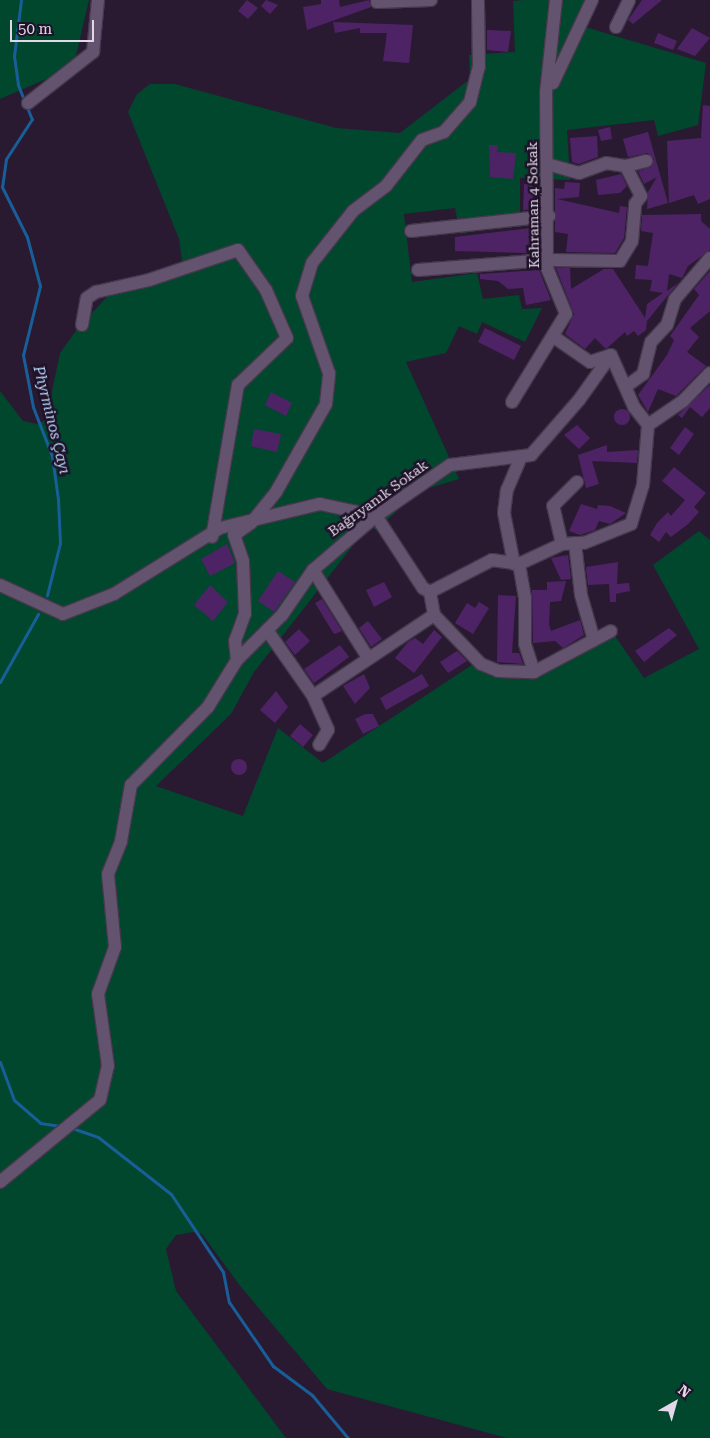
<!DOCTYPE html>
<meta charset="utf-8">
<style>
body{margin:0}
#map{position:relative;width:710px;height:1438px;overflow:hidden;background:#291a32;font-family:"Roboto Serif",serif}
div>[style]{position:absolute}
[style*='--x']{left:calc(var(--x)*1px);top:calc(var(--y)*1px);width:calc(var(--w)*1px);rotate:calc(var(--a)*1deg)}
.green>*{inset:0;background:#00472e}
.stream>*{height:3px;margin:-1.5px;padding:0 1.5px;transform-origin:1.5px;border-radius:1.5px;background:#185f9a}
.building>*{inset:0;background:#4e2365}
.round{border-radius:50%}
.roads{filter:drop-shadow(1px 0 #44384b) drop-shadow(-1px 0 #44384b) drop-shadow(0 1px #44384b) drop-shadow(0 -1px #44384b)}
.minor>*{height:12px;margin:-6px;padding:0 6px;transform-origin:6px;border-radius:6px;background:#63536e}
span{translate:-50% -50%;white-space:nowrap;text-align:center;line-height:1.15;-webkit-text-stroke:5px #1f1128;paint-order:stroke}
.street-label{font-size:14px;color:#e2d8e8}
.water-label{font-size:15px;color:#b6d7f9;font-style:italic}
.north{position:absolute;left:650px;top:1378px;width:50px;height:50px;-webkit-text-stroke:4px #1f1128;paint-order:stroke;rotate:38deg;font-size:14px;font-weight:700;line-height:20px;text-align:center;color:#e2d8e8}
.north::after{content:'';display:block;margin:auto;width:18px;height:22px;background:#e2d8e8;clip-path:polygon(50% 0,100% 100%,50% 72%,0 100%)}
.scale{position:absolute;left:10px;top:20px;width:84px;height:22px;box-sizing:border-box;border:2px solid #e2d8e8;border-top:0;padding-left:6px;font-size:15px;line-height:18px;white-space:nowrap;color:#e2d8e8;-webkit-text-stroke:4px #1f1128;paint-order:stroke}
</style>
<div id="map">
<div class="green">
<i style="clip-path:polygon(0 0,89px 0,75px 60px,58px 74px,0 99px)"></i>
<i style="clip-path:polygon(524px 0,588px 0,575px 24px,706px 63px,698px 125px,658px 136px,654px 120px,567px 130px,570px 180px,520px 178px,520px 222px,460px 234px,455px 208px,404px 214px,412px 282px,477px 273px,483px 299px,519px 295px,522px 309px,542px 308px,525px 342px,482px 322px,477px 334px,459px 326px,446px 353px,406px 362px,459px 479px,419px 491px,376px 530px,369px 525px,254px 672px,231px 714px,156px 786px,243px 816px,278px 728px,323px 763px,475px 663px,538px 669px,615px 636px,644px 678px,699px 649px,653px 565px,699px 531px,710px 540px,710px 1438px,507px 1438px,327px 1389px,241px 1287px,202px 1234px,193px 1232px,176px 1235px,166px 1249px,176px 1291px,286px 1438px,0 1438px,0 391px,23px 421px,37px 424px,46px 420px,60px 353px,78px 328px,107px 297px,173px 274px,182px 261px,179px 239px,128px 112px,137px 94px,150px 84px,175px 84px,336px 128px,400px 133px,470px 79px,469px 55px,515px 52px,513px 1px)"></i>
</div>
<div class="stream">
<i style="--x:21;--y:0;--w:56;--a:97.1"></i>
<i style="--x:14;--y:56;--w:29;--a:82"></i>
<i style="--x:18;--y:85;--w:37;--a:68"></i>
<i style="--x:32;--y:119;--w:48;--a:123"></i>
<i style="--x:6;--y:159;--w:28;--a:98"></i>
<i style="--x:2;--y:187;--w:56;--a:63.4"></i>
<i style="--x:27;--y:237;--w:51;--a:75.1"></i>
<i style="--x:40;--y:286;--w:71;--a:103.8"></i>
<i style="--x:23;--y:355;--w:53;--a:79.1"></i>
<i style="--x:33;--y:407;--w:53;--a:68.8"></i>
<i style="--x:52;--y:456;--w:43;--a:82.1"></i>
<i style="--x:58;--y:499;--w:44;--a:87.4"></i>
<i style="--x:60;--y:543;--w:54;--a:104"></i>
<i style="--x:0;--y:682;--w:78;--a:-60.8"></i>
<i style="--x:0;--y:1062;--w:40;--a:69.8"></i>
<i style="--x:14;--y:1100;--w:35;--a:41"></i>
<i style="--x:40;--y:1123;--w:21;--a:8"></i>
<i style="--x:72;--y:1128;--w:28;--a:19"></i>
<i style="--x:98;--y:1137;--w:93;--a:38"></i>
<i style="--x:171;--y:1194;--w:94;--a:56.3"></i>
<i style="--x:223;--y:1272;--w:31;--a:79"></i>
<i style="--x:229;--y:1302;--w:78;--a:55.5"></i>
<i style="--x:273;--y:1366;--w:49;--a:36.6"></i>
<i style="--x:312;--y:1395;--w:56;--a:50.1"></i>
</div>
<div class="building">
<i style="clip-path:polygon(247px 0,258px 8px,248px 19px,238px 11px)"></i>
<i style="clip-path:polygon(266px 0,278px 5px,270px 14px,261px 6px)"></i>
<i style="clip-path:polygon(321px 0,339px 0,340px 7px,369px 0,371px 7px,307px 30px,303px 7px,321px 4px)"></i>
<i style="clip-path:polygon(642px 0,662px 0,633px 24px,628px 20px)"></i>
<i style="clip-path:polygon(333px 22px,413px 25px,409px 63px,383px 61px,387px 33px,360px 33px,360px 28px,335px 33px)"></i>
<i style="clip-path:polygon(692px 28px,710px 38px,695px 56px,677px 49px)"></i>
<i style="clip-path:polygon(487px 30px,511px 31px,508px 52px,487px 50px)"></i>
<i style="clip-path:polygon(658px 33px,677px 41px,673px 50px,654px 43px)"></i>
<i style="clip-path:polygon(703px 105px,710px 106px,710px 199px,698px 204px,694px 195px,669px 203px,667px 141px,701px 138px)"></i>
<i style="clip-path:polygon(610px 127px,612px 139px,601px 141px,598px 130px)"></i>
<i style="clip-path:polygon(648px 132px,668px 203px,647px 209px,648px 192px,657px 177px,644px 184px,638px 171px,651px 167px,654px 159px,648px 153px,628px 157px,623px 139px)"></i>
<i style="clip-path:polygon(597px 136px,598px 157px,579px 164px,572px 162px,570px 138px)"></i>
<i style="clip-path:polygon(489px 145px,498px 145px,497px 152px,516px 153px,513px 179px,490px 177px)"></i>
<i style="clip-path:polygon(621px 174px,627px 186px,620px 193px,598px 195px,596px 180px)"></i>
<i style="clip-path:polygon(565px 182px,580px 183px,579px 197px,557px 199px,619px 213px,620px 206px,627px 207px,624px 238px,615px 253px,566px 252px,568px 234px,555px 232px,555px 188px,564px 189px)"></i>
<i style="clip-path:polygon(524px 184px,538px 184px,539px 209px,523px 210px)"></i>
<i style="clip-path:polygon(701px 214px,701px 221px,710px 229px,710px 250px,688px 266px,682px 278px,669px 274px,667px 291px,678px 283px,647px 321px,646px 330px,638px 336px,634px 331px,627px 336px,625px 332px,606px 349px,595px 338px,585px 349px,565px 334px,574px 314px,556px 268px,570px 268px,571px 289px,604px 269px,613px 269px,645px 318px,647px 304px,663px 293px,650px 291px,652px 280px,635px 279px,636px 265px,648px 266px,653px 233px,641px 231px,642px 215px)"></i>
<i style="clip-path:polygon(539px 227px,539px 242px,526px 245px,527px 253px,455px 251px,455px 237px)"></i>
<i style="clip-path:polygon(539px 270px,551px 300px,526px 305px,523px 288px,508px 289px,498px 281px,480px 279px,480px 274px)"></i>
<i style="clip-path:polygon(710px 271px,710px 311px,690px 328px,699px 337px,687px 352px,706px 366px,676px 396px,658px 389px,648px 412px,638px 395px,667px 355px,674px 340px,670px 336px,699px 295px,694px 289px)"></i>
<i style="clip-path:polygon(485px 328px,521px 346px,514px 360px,478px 342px)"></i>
<i style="clip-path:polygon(710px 385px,710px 408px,702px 417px,690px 407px,682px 418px,678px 415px)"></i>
<i style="clip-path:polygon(271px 392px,292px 403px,286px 416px,265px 405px)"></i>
<i class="round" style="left:614px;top:409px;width:16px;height:16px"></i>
<i style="clip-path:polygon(577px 425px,590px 438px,579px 449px,564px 435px)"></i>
<i style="clip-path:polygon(685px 427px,694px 434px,679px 455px,670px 448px)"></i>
<i style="clip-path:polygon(254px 429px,281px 434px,277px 452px,251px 446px)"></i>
<i style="clip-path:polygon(607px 445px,607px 452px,638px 450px,637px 463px,592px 461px,599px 484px,586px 488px,578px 455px)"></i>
<i style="clip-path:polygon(674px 467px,706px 493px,694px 507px,699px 512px,688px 524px,671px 537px,666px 532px,659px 542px,650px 535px,657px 523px,668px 512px,671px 516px,685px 500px,662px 481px)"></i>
<i style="clip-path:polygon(581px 504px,597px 509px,598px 505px,610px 506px,626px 513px,610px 524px,599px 521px,595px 530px,580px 535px,569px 531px)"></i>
<i style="clip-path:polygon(227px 544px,235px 563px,210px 576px,201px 559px)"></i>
<i style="clip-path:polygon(568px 555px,571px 579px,561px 580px,551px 558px)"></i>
<i style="clip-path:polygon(618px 562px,617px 584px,629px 583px,630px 591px,616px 594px,616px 602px,610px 602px,609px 584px,588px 585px,586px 567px)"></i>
<i style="clip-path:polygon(278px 571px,295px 582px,274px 612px,258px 601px)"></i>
<i style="clip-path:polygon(566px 581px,561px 601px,550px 602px,549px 624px,551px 631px,580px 620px,584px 635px,563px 648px,555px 641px,533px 643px,532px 590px,547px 590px,547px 582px)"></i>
<i style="clip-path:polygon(384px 582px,392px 597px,374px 607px,366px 590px)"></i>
<i style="clip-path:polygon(210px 585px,228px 602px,213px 621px,194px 605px)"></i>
<i style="clip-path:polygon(498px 595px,516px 596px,512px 653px,519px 653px,523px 664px,497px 662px)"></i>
<i style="clip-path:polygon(322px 599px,342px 631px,334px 634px,315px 603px)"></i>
<i style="clip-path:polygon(479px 602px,489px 608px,473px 634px,455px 623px,467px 603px,475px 608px)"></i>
<i style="clip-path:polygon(368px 621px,382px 639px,371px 647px,359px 628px)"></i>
<i style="clip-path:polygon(669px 628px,677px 635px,644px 662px,635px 651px)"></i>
<i style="clip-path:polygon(299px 629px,310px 641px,295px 655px,285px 642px)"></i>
<i style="clip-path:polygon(434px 630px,442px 637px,414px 673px,395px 658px,408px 642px,415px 638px,423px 644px)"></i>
<i style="clip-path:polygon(340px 645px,349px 657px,314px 683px,304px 669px)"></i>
<i style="clip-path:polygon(457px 651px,467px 661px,448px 673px,440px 662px)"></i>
<i style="clip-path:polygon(364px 674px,370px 688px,355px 704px,343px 686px)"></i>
<i style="clip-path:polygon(422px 674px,429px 686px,386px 710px,380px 698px)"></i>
<i style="clip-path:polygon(276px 691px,288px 707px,275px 723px,260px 710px)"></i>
<i style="clip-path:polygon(365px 714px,373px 714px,379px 726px,363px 734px,355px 719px)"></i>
<i style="clip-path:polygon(300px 724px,313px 735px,303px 747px,290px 736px)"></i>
<i class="round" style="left:231px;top:759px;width:16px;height:16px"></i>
</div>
<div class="roads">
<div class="minor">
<i style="--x:377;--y:2;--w:54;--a:-2.1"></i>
<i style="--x:616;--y:27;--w:30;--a:-64"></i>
<i style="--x:553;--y:83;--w:92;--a:-64.8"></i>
<i style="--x:28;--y:103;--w:83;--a:-38.1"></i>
<i style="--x:93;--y:52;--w:52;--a:-84.5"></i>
<i style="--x:547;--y:164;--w:33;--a:16"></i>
<i style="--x:579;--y:173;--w:29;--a:-20"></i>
<i style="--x:606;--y:163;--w:20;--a:9"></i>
<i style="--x:626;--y:166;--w:21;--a:-14"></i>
<i style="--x:411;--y:231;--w:139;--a:-6.2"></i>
<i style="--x:418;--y:270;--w:129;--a:-4.4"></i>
<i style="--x:547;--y:260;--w:73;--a:0.8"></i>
<i style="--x:620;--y:261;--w:23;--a:-59"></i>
<i style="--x:632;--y:241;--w:37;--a:-85"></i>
<i style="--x:635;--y:204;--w:10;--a:-53"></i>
<i style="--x:641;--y:196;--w:34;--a:-117"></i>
<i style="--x:82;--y:325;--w:27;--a:-80"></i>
<i style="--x:87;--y:298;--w:11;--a:-34"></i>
<i style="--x:96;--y:292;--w:54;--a:-12.8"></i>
<i style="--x:149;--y:280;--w:94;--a:-18.6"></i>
<i style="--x:238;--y:250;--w:49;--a:55"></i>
<i style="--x:266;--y:290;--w:52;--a:66.4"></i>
<i style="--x:287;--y:338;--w:68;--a:136.2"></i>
<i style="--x:238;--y:385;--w:154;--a:99.7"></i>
<i style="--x:554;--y:337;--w:44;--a:34.8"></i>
<i style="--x:590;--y:362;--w:20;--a:-18"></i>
<i style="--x:628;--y:385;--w:19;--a:-36"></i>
<i style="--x:643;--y:374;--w:33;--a:-76"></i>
<i style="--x:651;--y:342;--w:23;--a:-47"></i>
<i style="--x:667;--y:325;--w:27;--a:-73"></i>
<i style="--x:675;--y:299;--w:54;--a:-49.5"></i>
<i style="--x:512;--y:402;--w:103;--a:-58.5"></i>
<i style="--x:566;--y:314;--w:50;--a:-112.4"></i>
<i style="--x:547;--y:268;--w:175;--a:-90.3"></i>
<i style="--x:546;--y:93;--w:94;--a:-83.9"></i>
<i style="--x:575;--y:543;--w:52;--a:83.4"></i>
<i style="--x:581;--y:595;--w:47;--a:73.9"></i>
<i style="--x:562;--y:544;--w:39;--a:-103"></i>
<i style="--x:553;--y:506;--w:34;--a:-45"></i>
<i style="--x:514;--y:564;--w:52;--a:-101.1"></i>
<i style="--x:504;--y:513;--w:23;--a:-83"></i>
<i style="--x:507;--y:490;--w:36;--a:-67"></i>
<i style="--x:519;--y:564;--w:35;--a:80"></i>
<i style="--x:525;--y:598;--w:46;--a:90"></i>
<i style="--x:525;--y:644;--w:29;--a:72"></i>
<i style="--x:313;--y:570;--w:102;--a:57.9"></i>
<i style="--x:0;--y:585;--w:69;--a:24.7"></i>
<i style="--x:63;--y:614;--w:55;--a:-21.4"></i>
<i style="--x:114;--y:594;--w:125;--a:-31.9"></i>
<i style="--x:220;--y:528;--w:103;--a:-13.5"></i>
<i style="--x:320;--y:504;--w:57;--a:12.1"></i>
<i style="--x:376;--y:516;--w:86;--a:56.9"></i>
<i style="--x:423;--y:588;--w:8;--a:30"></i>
<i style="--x:430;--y:592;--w:70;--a:-27.3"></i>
<i style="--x:492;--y:560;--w:27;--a:8"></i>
<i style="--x:519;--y:564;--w:47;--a:-24.9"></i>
<i style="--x:562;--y:544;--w:22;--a:-3"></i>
<i style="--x:584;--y:543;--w:51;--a:-22"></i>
<i style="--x:631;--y:524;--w:41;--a:-72.9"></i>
<i style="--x:643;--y:485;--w:60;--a:-85.2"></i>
<i style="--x:648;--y:425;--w:42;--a:-34.4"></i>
<i style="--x:683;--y:401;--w:39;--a:-46"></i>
<i style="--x:430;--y:592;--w:23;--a:80"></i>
<i style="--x:434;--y:615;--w:68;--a:46.2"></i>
<i style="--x:481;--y:664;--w:18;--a:22"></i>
<i style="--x:498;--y:671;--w:36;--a:2"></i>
<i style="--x:534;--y:672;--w:87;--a:-28"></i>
<i style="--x:267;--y:630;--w:80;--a:55.1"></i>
<i style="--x:313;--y:696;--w:146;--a:-33.8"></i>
<i style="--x:237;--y:660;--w:19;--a:-96"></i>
<i style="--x:235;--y:641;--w:29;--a:-70"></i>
<i style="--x:245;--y:614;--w:53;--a:-92.2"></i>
<i style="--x:243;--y:561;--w:28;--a:-109"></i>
<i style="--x:234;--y:535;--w:21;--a:-35"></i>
<i style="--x:251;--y:523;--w:40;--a:-51"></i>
<i style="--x:276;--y:492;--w:101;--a:-60.4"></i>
<i style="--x:326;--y:404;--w:31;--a:-84"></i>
<i style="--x:329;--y:373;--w:82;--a:-109.3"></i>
<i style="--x:302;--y:296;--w:34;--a:-73"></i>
<i style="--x:312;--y:263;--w:66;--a:-51.7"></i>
<i style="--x:353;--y:211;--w:41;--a:-37.1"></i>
<i style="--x:386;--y:186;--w:58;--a:-52"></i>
<i style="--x:422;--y:140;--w:23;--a:-20"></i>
<i style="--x:444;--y:132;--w:40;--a:-49"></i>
<i style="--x:470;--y:102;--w:36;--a:-76"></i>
<i style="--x:479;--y:67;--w:67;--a:-90.9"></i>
<i style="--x:313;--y:696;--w:37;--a:66"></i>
<i style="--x:328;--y:730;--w:17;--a:121"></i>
<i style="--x:0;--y:1182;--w:129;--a:-39.4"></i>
<i style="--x:100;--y:1100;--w:35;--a:-77"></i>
<i style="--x:108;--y:1066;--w:73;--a:-97.9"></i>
<i style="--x:98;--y:994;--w:50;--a:-70.1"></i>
<i style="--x:115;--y:947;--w:73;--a:-95.5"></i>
<i style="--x:108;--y:874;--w:35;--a:-68"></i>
<i style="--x:121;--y:841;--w:57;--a:-79.9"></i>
<i style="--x:131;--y:785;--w:110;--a:-45.4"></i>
<i style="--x:208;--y:707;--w:55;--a:-58.3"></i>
<i style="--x:237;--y:660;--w:64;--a:-45"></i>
<i style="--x:282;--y:615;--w:55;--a:-55.4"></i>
<i style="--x:313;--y:570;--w:83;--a:-40.6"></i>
<i style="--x:376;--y:516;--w:90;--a:-34.6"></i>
<i style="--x:450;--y:465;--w:82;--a:-7"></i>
<i style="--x:531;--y:455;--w:73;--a:-48.9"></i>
<i style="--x:579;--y:400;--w:55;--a:-54.6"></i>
<i style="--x:611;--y:355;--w:57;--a:66.1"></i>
<i style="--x:634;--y:407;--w:23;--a:52"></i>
</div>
</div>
<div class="street-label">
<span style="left:533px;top:205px;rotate:-91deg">Kahraman 4 Sokak</span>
<span style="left:378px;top:498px;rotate:-36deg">Bağrıyanık Sokak</span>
</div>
<div class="water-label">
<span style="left:51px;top:420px;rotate:76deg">Phyrminos Çayı</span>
</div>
<div class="north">N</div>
<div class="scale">50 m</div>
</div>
